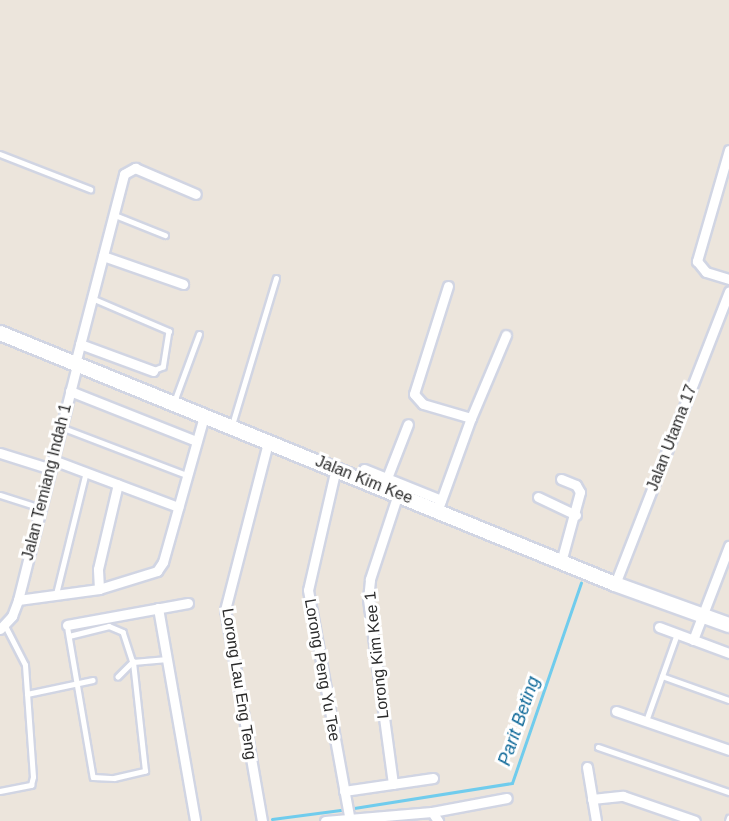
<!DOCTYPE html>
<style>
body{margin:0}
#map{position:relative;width:729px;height:821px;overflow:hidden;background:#ece5dc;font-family:Arial,sans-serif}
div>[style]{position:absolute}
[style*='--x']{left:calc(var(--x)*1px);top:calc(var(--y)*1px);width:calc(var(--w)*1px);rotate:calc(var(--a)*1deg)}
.stream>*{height:3px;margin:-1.5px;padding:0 1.5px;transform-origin:1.5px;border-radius:1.5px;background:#70cced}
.roads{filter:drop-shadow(2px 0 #d1d5e3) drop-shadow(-2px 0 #d1d5e3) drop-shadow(0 2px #d1d5e3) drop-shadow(0 -2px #d1d5e3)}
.lane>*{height:4.5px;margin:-2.25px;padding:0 2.25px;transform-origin:2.25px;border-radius:2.25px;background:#fff}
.street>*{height:9px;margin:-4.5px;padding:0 4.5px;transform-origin:4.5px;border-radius:4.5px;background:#fff}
.secondary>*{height:14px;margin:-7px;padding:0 7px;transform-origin:7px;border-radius:7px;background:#fff}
span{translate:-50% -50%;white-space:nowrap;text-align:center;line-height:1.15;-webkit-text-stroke:6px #fff;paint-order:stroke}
.street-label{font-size:16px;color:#2a2a2a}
.water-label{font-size:18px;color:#0f6999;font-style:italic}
</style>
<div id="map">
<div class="stream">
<i style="--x:354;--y:808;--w:160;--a:-9"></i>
<i style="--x:512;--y:783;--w:212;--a:-71"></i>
<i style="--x:272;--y:819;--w:69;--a:-7.5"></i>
</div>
<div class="roads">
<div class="lane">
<i style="--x:0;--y:154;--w:97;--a:21.3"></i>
<i style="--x:115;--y:215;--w:54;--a:21.8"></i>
<i style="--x:92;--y:298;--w:84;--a:23.2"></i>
<i style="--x:169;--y:331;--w:36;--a:99"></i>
<i style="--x:163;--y:367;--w:11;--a:158"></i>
<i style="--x:174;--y:402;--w:72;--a:-69.8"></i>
<i style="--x:232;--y:425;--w:153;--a:-73.3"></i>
<i style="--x:61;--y:427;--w:135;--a:20.9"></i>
<i style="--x:0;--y:495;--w:43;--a:17.6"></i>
<i style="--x:56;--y:594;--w:126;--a:-76.2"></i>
<i style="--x:68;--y:630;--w:149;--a:80.3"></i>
<i style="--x:93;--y:777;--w:21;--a:3"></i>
<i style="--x:114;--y:778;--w:32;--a:-13"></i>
<i style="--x:145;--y:771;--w:110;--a:-96.3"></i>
<i style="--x:133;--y:662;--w:34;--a:-5"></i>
<i style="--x:69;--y:636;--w:41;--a:-14"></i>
<i style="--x:109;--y:626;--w:15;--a:23"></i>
<i style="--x:123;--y:632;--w:32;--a:72"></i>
<i style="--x:133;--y:662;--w:21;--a:135"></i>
<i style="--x:662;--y:676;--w:71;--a:19.7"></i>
<i style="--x:27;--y:694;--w:67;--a:-12"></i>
<i style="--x:646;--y:721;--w:92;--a:-70.4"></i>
<i style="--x:598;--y:747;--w:139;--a:19"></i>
<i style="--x:0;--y:791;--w:32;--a:-11"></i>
<i style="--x:31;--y:785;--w:8;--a:-76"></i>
<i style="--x:33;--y:777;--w:112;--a:-94.1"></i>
<i style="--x:25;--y:665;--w:44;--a:-117.1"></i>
<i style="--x:728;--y:821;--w:3;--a:-72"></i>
</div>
<div class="street">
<i style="--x:729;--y:150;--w:116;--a:106.1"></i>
<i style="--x:697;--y:261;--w:14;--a:51"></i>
<i style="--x:706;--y:272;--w:24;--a:17"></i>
<i style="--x:103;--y:256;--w:85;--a:19.3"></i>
<i style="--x:448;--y:286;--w:113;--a:107.5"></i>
<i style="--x:414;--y:394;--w:13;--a:48"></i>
<i style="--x:423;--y:404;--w:50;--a:16.3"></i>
<i style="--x:80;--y:344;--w:78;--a:20.3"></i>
<i style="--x:75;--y:364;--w:196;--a:-75.5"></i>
<i style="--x:124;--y:174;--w:13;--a:-29"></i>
<i style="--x:135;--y:168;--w:66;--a:23.1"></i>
<i style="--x:70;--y:391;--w:136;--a:21.6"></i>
<i style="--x:0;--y:453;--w:53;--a:17.4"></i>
<i style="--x:53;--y:460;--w:134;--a:20.6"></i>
<i style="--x:336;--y:468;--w:125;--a:102.9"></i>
<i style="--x:308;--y:590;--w:235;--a:79.7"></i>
<i style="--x:364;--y:469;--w:83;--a:21.9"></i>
<i style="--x:561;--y:479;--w:16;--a:22"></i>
<i style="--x:576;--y:485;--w:8;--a:60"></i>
<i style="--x:580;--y:492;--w:73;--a:105.2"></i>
<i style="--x:385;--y:483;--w:63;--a:-68.7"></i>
<i style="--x:538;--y:497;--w:42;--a:25.3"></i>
<i style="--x:438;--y:509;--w:97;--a:-70.1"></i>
<i style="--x:471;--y:418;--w:90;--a:-67.1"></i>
<i style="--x:615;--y:584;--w:314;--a:-68.7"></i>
<i style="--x:99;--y:589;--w:20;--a:-93"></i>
<i style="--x:98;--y:569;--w:87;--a:-76.8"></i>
<i style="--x:18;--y:600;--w:82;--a:-7.7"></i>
<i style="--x:99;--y:589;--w:61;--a:-17.2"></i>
<i style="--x:157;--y:571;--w:11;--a:-56"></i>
<i style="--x:163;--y:562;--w:152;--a:-74.3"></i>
<i style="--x:158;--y:608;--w:216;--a:80.1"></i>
<i style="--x:67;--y:625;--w:123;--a:-10.3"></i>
<i style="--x:659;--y:627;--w:75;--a:20.4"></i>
<i style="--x:0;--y:629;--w:18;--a:-47"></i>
<i style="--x:12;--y:616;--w:17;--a:-69"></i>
<i style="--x:18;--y:600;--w:242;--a:-75.9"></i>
<i style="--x:693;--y:640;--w:101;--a:-69"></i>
<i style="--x:616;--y:711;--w:120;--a:19"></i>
<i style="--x:587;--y:767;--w:55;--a:80.5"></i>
<i style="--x:393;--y:784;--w:187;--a:-97.7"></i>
<i style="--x:368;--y:599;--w:20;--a:-84"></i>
<i style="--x:370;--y:579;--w:89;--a:-71.8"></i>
<i style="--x:344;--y:791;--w:90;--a:-8.3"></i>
<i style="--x:592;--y:799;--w:31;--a:-6"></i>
<i style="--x:623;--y:796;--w:76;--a:19.1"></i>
<i style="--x:432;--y:812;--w:76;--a:-10.6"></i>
<i style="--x:262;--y:821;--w:214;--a:-99.9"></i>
<i style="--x:225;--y:610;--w:172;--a:-75.6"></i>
<i style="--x:325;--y:821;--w:107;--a:-4.8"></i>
<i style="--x:432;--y:812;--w:11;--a:56"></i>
</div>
<div class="secondary">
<i style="--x:0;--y:333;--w:664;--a:22.2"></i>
<i style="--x:615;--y:584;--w:121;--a:19.8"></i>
</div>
</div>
<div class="street-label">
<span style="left:672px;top:438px;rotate:-69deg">Jalan Utama 17</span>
<span style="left:364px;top:480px;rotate:22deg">Jalan Kim Kee</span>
<span style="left:47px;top:482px;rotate:-76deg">Jalan Temiang Indah 1</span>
<span style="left:377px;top:655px;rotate:-96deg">Lorong Kim Kee 1</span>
<span style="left:322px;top:670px;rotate:80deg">Lorong Peng Yu Tee</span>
<span style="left:239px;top:684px;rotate:81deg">Lorong Lau Eng Teng</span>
</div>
<div class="water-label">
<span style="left:519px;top:721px;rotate:-71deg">Parit Beting</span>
</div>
</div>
